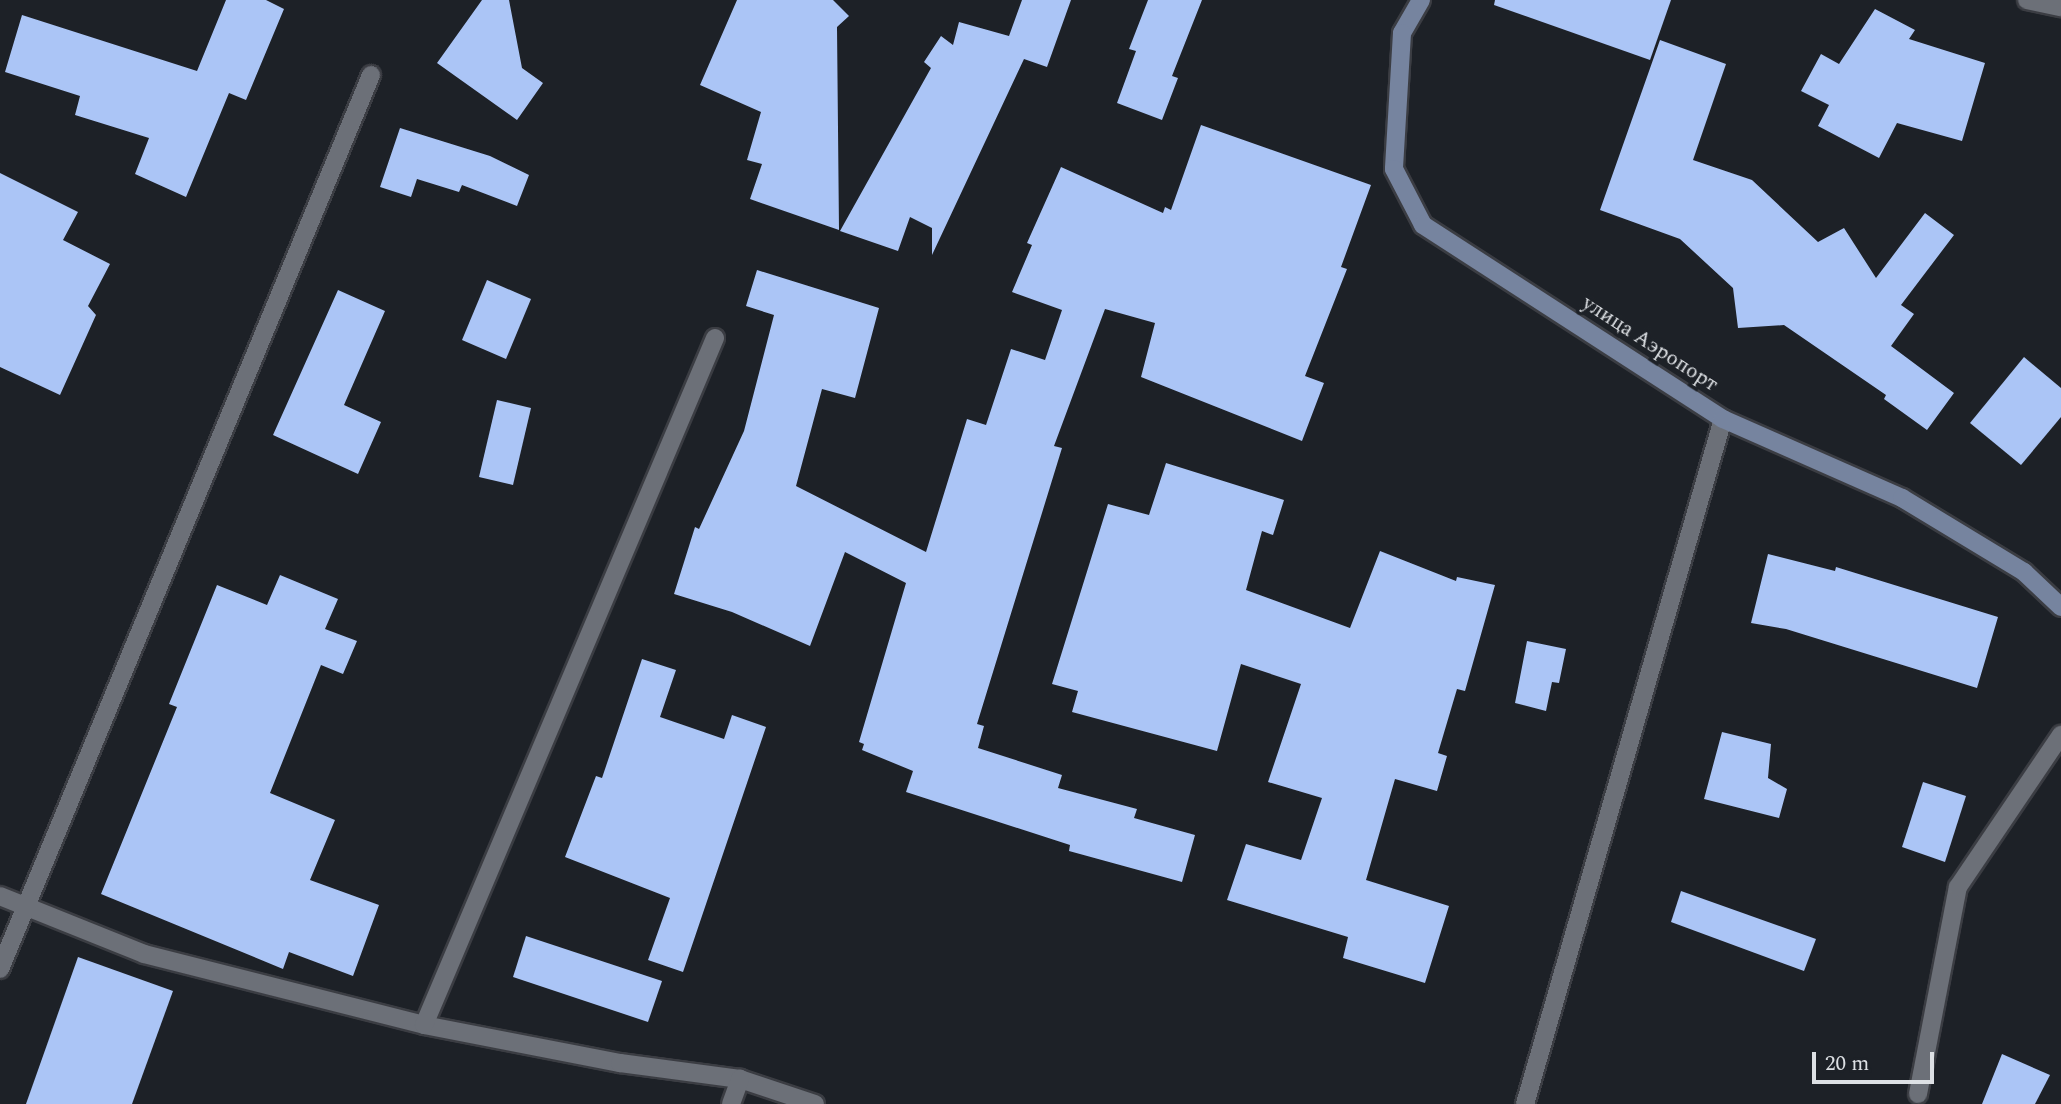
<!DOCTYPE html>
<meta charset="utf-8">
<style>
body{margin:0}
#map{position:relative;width:2061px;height:1104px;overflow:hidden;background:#1d2127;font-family:Spectral,serif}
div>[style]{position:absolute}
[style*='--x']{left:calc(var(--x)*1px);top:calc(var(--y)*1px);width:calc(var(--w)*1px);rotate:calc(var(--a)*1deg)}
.building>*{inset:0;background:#abc5f6}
.roads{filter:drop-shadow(2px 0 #3b3d43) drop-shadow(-2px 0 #3b3d43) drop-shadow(0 2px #3b3d43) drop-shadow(0 -2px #3b3d43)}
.street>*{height:18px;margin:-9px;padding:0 9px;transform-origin:9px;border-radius:9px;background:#6c7078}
.secondary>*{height:18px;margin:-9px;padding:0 9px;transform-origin:9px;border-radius:9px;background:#76849f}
span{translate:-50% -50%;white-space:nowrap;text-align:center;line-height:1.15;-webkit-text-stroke:7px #1d2127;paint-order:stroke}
.street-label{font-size:21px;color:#dde0e4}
.scale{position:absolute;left:1812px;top:1052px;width:122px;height:32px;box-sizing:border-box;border:4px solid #dde0e4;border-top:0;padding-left:9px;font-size:21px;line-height:24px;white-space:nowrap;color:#dde0e4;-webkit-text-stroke:5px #1d2127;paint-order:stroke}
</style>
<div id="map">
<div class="building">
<i style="clip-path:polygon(226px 0,266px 0,284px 9px,246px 100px,229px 93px,186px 197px,135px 174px,149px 138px,75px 115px,80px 96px,5px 72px,22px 15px,197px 71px)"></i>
<i style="clip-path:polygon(482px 0,509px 0,522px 68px,543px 83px,517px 120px,437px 63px)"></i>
<i style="clip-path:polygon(737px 0,833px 0,849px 16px,837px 27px,839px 230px,750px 199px,762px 164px,747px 160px,761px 112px,700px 85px)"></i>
<i style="clip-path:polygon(1022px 0,1071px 0,1047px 67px,1024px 59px,932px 255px,932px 228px,910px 217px,898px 251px,840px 231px,931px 68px,924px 62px,941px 36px,953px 45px,959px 22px,1009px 36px)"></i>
<i style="clip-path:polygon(1148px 0,1202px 0,1172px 76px,1178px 78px,1162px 120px,1117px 103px,1136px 51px,1129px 49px)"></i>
<i style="clip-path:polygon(1495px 0,1671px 0,1650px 60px,1494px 5px)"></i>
<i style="clip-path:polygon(1875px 9px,1915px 30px,1909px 39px,1985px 63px,1962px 141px,1897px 123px,1879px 158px,1818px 126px,1829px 105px,1801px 91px,1821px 54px,1839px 64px)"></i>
<i style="clip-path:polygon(1660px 40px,1726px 64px,1693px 160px,1752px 180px,1818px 242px,1844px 228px,1876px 278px,1925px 213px,1954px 235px,1901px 305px,1914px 314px,1891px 346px,1954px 393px,1927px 430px,1884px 399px,1886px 395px,1784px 325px,1738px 328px,1733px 288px,1680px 239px,1600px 210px)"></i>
<i style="clip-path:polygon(1201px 125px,1371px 185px,1341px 267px,1347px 269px,1305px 376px,1324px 383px,1302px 441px,1141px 377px,1155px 323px,1105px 309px,1054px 446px,1062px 448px,977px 724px,984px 726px,978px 748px,1062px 775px,1058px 788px,1137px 809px,1134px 818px,1195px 835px,1182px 882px,1069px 851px,1070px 845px,906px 792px,913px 771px,862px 750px,864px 744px,859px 742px,906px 583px,845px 552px,810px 646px,732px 612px,674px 594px,695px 527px,699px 529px,744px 431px,774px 315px,746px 306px,757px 270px,879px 308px,855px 398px,822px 389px,796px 486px,926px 552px,967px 419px,986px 425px,1011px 349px,1045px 360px,1062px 310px,1012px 292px,1032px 245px,1027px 243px,1061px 167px,1163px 213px,1165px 207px,1171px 210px)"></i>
<i style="clip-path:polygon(400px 128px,490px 156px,529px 175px,517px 206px,462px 185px,459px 192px,417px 179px,411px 197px,380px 187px)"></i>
<i style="clip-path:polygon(0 173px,78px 212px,63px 240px,110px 264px,88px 306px,96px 315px,60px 395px,0 367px)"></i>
<i style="clip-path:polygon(487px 280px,531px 299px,506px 359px,462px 340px)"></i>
<i style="clip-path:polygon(338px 290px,385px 311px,344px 405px,381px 422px,358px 474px,273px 435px)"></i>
<i style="clip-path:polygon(2024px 357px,2061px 388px,2061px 417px,2021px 465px,1970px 423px)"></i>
<i style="clip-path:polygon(497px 400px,531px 408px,513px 485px,479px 477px)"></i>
<i style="clip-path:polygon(1166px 463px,1284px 500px,1273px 535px,1262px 531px,1246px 590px,1350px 628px,1380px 551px,1456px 581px,1457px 577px,1495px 585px,1465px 691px,1457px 689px,1438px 753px,1447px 756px,1437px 791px,1395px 779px,1366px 880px,1449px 906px,1425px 983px,1343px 958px,1348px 937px,1227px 900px,1246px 844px,1301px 860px,1322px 798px,1268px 782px,1301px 684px,1241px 664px,1217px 751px,1072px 712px,1078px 691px,1052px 684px,1108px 504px,1149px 515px)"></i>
<i style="clip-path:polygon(1768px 554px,1835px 571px,1836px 567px,1998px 617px,1977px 688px,1786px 629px,1751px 623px)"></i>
<i style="clip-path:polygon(280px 575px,338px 599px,325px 629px,357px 641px,343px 674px,321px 665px,270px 793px,335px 820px,310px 880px,379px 905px,353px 976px,289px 952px,283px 969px,101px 894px,177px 707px,169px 704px,217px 585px,267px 605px)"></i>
<i style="clip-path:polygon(1527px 641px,1566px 649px,1559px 683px,1552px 682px,1546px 711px,1515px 703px)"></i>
<i style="clip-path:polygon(642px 659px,676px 670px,660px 717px,724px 739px,732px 715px,766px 727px,683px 972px,648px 960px,670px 898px,565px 857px,596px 776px,602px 778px)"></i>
<i style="clip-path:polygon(1722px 732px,1771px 744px,1768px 778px,1787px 789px,1779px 818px,1704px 799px)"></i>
<i style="clip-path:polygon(1923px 782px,1966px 796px,1945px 862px,1902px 847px)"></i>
<i style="clip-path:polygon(1681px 891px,1816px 939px,1804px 971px,1671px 922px)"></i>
<i style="clip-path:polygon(526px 936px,662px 981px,648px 1022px,513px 977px)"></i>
<i style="clip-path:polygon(78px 957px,173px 991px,132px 1104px,26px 1104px)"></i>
<i style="clip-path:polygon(2002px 1054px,2050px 1075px,2035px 1104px,1982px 1104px)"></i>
</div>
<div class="roads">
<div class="street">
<i style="--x:2027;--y:0;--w:35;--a:12"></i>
<i style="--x:0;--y:896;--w:155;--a:21.9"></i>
<i style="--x:144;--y:954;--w:289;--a:14.2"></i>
<i style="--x:424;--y:1025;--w:200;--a:11"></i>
<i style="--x:620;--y:1063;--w:121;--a:7.6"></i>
<i style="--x:740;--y:1079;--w:79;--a:18.4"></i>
<i style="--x:0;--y:969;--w:968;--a:-67.46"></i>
<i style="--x:424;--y:1025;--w:746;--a:-67.04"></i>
<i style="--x:1918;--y:1094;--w:211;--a:-79.1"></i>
<i style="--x:1958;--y:887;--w:184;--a:-55.9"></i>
<i style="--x:731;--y:1104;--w:27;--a:-70"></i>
<i style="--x:1525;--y:1104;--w:713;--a:-73.88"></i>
</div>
<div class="secondary">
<i style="--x:1421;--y:0;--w:38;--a:120"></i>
<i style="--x:1402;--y:33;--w:136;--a:93.4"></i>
<i style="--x:1394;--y:169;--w:63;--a:62.6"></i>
<i style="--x:1423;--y:225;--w:357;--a:32.9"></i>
<i style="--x:1723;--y:419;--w:196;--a:23.8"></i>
<i style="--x:1902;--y:498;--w:143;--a:31.2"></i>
<i style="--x:2024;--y:572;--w:51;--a:43.4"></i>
</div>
</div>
<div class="street-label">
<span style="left:1650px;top:344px;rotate:33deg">улица Аэропорт</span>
</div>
<div class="scale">20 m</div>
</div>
